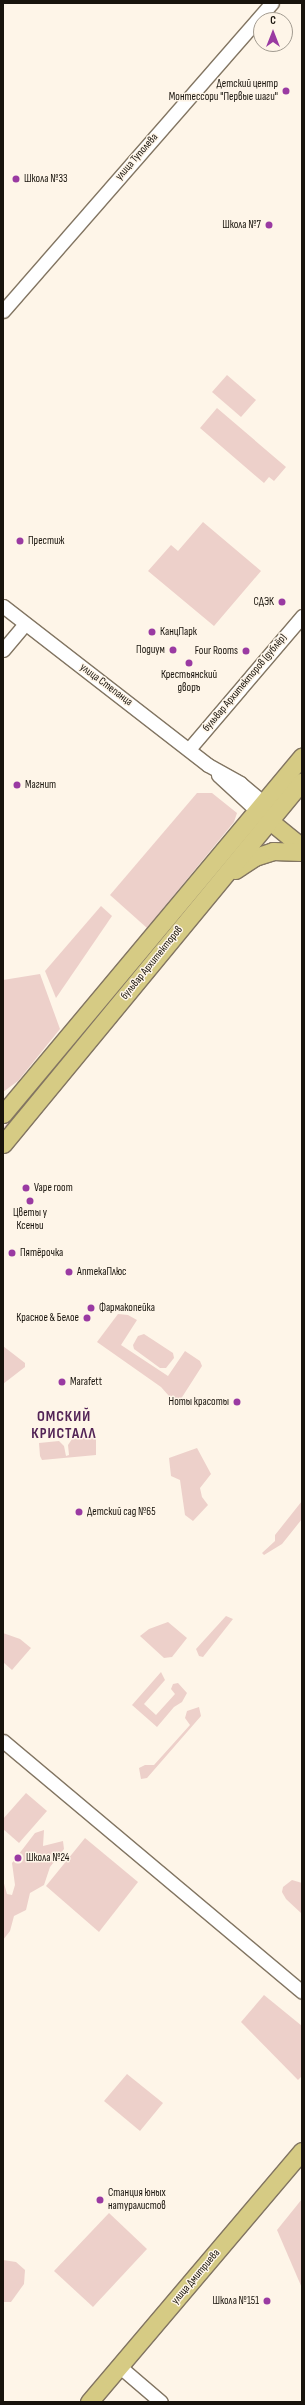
<!DOCTYPE html>
<meta charset="utf-8">
<style>
body{margin:0}
#map{position:relative;width:305px;height:2405px;overflow:hidden;background:#fef5e8;font-family:"Sofia Sans Condensed",sans-serif}
div>[style]{position:absolute}
[style*='--x']{left:calc(var(--x)*1px);top:calc(var(--y)*1px);width:calc(var(--w)*1px);rotate:calc(var(--a)*1deg)}
.green>*{inset:0;background:#edd0ca}
.roads{filter:drop-shadow(1px 0 #827562) drop-shadow(-1px 0 #827562) drop-shadow(0 1px #827562) drop-shadow(0 -1px #827562)}
.minor>*{height:13px;margin:-6.5px;padding:0 6.5px;transform-origin:6.5px;border-radius:6.5px;background:#fff}
.major>*{height:17px;margin:-8.5px;padding:0 8.5px;transform-origin:8.5px;border-radius:8.5px;background:#d6cb84}
.dots>*{width:11px;height:11px;translate:-50% -50%;box-sizing:border-box;border:2px solid #fef5e8;border-radius:50%}
span{translate:-50% -50%;white-space:nowrap;text-align:center;line-height:1.15;-webkit-text-stroke:3px #fef5e8;paint-order:stroke}
.poi-label{font-size:11px;color:#18130c}
.right{translate:-100% -50%;text-align:right}
.left{translate:0 -50%;text-align:left}
.street-label{font-size:11px;color:#18130c}
.district-label{font-size:15px;color:#532456;font-weight:700;letter-spacing:1px}
.frame{position:absolute;inset:0;border:4px solid #18130c;pointer-events:none}
.north{position:absolute;left:253px;top:12px;width:40px;height:40px;box-sizing:border-box;background:#fef5e8;border:1px solid #a29b90;border-radius:50%;rotate:0deg;font-size:11px;font-weight:700;line-height:16px;text-align:center;color:#18130c}
.north::after{content:'';display:block;margin:auto;width:14px;height:18px;background:#9a3aa2;clip-path:polygon(50% 0,100% 100%,50% 72%,0 100%)}
</style>
<div id="map">
<div class="green">
<i style="clip-path:polygon(227px 375px,256px 400px,241px 417px,212px 392px)"></i>
<i style="clip-path:polygon(217px 408px,286px 467px,274px 481px,269px 477px,264px 483px,200px 428px)"></i>
<i style="clip-path:polygon(203px 522px,261px 571px,214px 626px,148px 571px,171px 545px,178px 551px)"></i>
<i style="clip-path:polygon(197px 793px,212px 793px,237px 813px,234px 822px,147px 928px,110px 895px)"></i>
<i style="clip-path:polygon(250px 827px,253px 829px,7px 1129px,4px 1127px)"></i>
<i style="clip-path:polygon(101px 906px,112px 916px,56px 998px,45px 971px)"></i>
<i style="clip-path:polygon(40px 974px,60px 1029px,18px 1081px,3px 1092px,3px 980px)"></i>
<i style="clip-path:polygon(118px 1314px,128px 1315px,137px 1320px,121px 1345px,168px 1376px,185px 1351px,200px 1361px,202px 1366px,177px 1405px,161px 1387px,97px 1342px)"></i>
<i style="clip-path:polygon(144px 1334px,173px 1353px,174px 1358px,166px 1368px,160px 1368px,134px 1349px,133px 1345px,138px 1336px)"></i>
<i style="clip-path:polygon(3px 1346px,25px 1363px,25px 1367px,3px 1384px)"></i>
<i style="clip-path:polygon(96px 1437px,96px 1455px,42px 1460px,40px 1456px,39px 1443px,59px 1441px,64px 1446px,66px 1456px,69px 1455px,68px 1445px,72px 1439px)"></i>
<i style="clip-path:polygon(197px 1448px,211px 1474px,200px 1488px,202px 1497px,208px 1505px,193px 1521px,185px 1515px,180px 1480px,171px 1476px,169px 1458px)"></i>
<i style="clip-path:polygon(302px 1501px,302px 1519px,282px 1544px,264px 1555px,262px 1553px,275px 1541px,275px 1535px)"></i>
<i style="clip-path:polygon(226px 1616px,233px 1619px,203px 1657px,199px 1656px,196px 1649px)"></i>
<i style="clip-path:polygon(168px 1622px,187px 1638px,172px 1657px,164px 1658px,140px 1636px,149px 1629px)"></i>
<i style="clip-path:polygon(3px 1633px,20px 1639px,31px 1648px,12px 1670px,3px 1662px)"></i>
<i style="clip-path:polygon(161px 1672px,165px 1680px,144px 1704px,156px 1715px,175px 1694px,171px 1689px,173px 1684px,178px 1683px,187px 1693px,182px 1702px,174px 1707px,157px 1727px,132px 1705px)"></i>
<i style="clip-path:polygon(199px 1707px,201px 1716px,147px 1778px,141px 1779px,139px 1768px,145px 1765px,154px 1765px,190px 1725px,185px 1718px,187px 1711px)"></i>
<i style="clip-path:polygon(26px 1793px,47px 1811px,19px 1843px,3px 1829px,3px 1819px)"></i>
<i style="clip-path:polygon(44px 1830px,43px 1846px,63px 1841px,64px 1849px,50px 1867px,44px 1885px,30px 1893px,26px 1910px,14px 1916px,10px 1931px,3px 1940px,3px 1880px,7px 1894px,12px 1895px,15px 1885px,12px 1863px,35px 1833px)"></i>
<i style="clip-path:polygon(85px 1838px,138px 1882px,99px 1932px,46px 1886px)"></i>
<i style="clip-path:polygon(292px 1880px,302px 1883px,302px 1914px,286px 1899px,282px 1892px,283px 1887px)"></i>
<i style="clip-path:polygon(264px 1995px,302px 2026px,302px 2076px,298px 2080px,241px 2022px)"></i>
<i style="clip-path:polygon(127px 2074px,163px 2103px,140px 2131px,104px 2101px)"></i>
<i style="clip-path:polygon(302px 2199px,302px 2288px,277px 2230px)"></i>
<i style="clip-path:polygon(109px 2213px,147px 2249px,93px 2307px,54px 2271px)"></i>
<i style="clip-path:polygon(3px 2260px,16px 2262px,25px 2270px,24px 2284px,11px 2302px,3px 2302px)"></i>
</div>
<div class="roads">
<div class="minor">
<i style="--x:3;--y:311;--w:409;--a:-48.9"></i>
<i style="--x:3;--y:606;--w:259;--a:37.8"></i>
<i style="--x:208;--y:765;--w:37;--a:29"></i>
<i style="--x:240;--y:783;--w:30;--a:40"></i>
<i style="--x:3;--y:650;--w:34;--a:-50"></i>
<i style="--x:189;--y:749;--w:175;--a:-49.6"></i>
<i style="--x:218;--y:775;--w:52;--a:42.6"></i>
<i style="--x:3;--y:1741;--w:390;--a:40"></i>
<i style="--x:119;--y:2366;--w:55;--a:40.6"></i>
</div>
<div class="major">
<i style="--x:260;--y:813;--w:54;--a:39"></i>
<i style="--x:235;--y:870;--w:24;--a:-33"></i>
<i style="--x:255;--y:857;--w:19;--a:-18"></i>
<i style="--x:273;--y:851;--w:29;--a:2"></i>
<i style="--x:3;--y:1114;--w:466;--a:-50.1"></i>
<i style="--x:3;--y:1144;--w:470;--a:-50.5"></i>
<i style="--x:89;--y:2402;--w:329;--a:-49.7"></i>
</div>
</div>
<div class="dots">
<i style="left:286px;top:91px;background:#9a3aa2"></i>
<i style="left:16px;top:179px;background:#9a3aa2"></i>
<i style="left:269px;top:225px;background:#9a3aa2"></i>
<i style="left:20px;top:541px;background:#9a3aa2"></i>
<i style="left:282px;top:602px;background:#9a3aa2"></i>
<i style="left:152px;top:632px;background:#9a3aa2"></i>
<i style="left:173px;top:650px;background:#9a3aa2"></i>
<i style="left:246px;top:651px;background:#9a3aa2"></i>
<i style="left:189px;top:663px;background:#9a3aa2"></i>
<i style="left:17px;top:785px;background:#9a3aa2"></i>
<i style="left:26px;top:1188px;background:#9a3aa2"></i>
<i style="left:30px;top:1201px;background:#9a3aa2"></i>
<i style="left:12px;top:1253px;background:#9a3aa2"></i>
<i style="left:69px;top:1272px;background:#9a3aa2"></i>
<i style="left:91px;top:1308px;background:#9a3aa2"></i>
<i style="left:87px;top:1318px;background:#9a3aa2"></i>
<i style="left:62px;top:1382px;background:#9a3aa2"></i>
<i style="left:237px;top:1402px;background:#9a3aa2"></i>
<i style="left:79px;top:1512px;background:#9a3aa2"></i>
<i style="left:18px;top:1858px;background:#9a3aa2"></i>
<i style="left:100px;top:2200px;background:#9a3aa2"></i>
<i style="left:267px;top:2301px;background:#9a3aa2"></i>
</div>
<div class="poi-label">
<span class="right" style="left:278px;top:91px">Детский центр<br>Монтессори "Первые шаги"</span>
<span class="left" style="left:24px;top:179px">Школа №33</span>
<span class="right" style="left:261px;top:225px">Школа №7</span>
<span class="left" style="left:28px;top:541px">Престиж</span>
<span class="right" style="left:274px;top:602px">СДЭК</span>
<span class="left" style="left:160px;top:632px">КанцПарк</span>
<span class="right" style="left:165px;top:650px">Подиум</span>
<span class="right" style="left:238px;top:651px">Four Rooms</span>
<span style="left:189px;top:682px">Крестьянский<br>дворъ</span>
<span class="left" style="left:25px;top:785px">Магнит</span>
<span class="left" style="left:34px;top:1188px">Vape room</span>
<span style="left:30px;top:1220px">Цветы у<br>Ксеньи</span>
<span class="left" style="left:20px;top:1253px">Пятёрочка</span>
<span class="left" style="left:77px;top:1272px">АптекаПлюс</span>
<span class="left" style="left:99px;top:1308px">Фармакопейка</span>
<span class="right" style="left:79px;top:1318px">Красное &amp; Белое</span>
<span class="left" style="left:70px;top:1382px">Marafett</span>
<span class="right" style="left:229px;top:1402px">Ноты красоты</span>
<span class="left" style="left:87px;top:1512px">Детский сад №65</span>
<span class="left" style="left:26px;top:1858px">Школа №24</span>
<span class="left" style="left:108px;top:2200px">Станция юных<br>натуралистов</span>
<span class="right" style="left:259px;top:2301px">Школа №151</span>
</div>
<div class="street-label">
<span style="left:137px;top:157px;rotate:-49deg">улица Туполева</span>
<span style="left:245px;top:683px;rotate:-50deg">бульвар Архитекторов (дублёр)</span>
<span style="left:106px;top:685px;rotate:37deg">улица Степанца</span>
<span style="left:152px;top:963px;rotate:-51deg">бульвар Архитекторов</span>
<span style="left:196px;top:2277px;rotate:-50deg">улица Дмитриева</span>
</div>
<div class="district-label">
<span style="left:64px;top:1425px">ОМСКИЙ<br>КРИСТАЛЛ</span>
</div>
<div class="frame"></div>
<div class="north">С</div>
</div>
